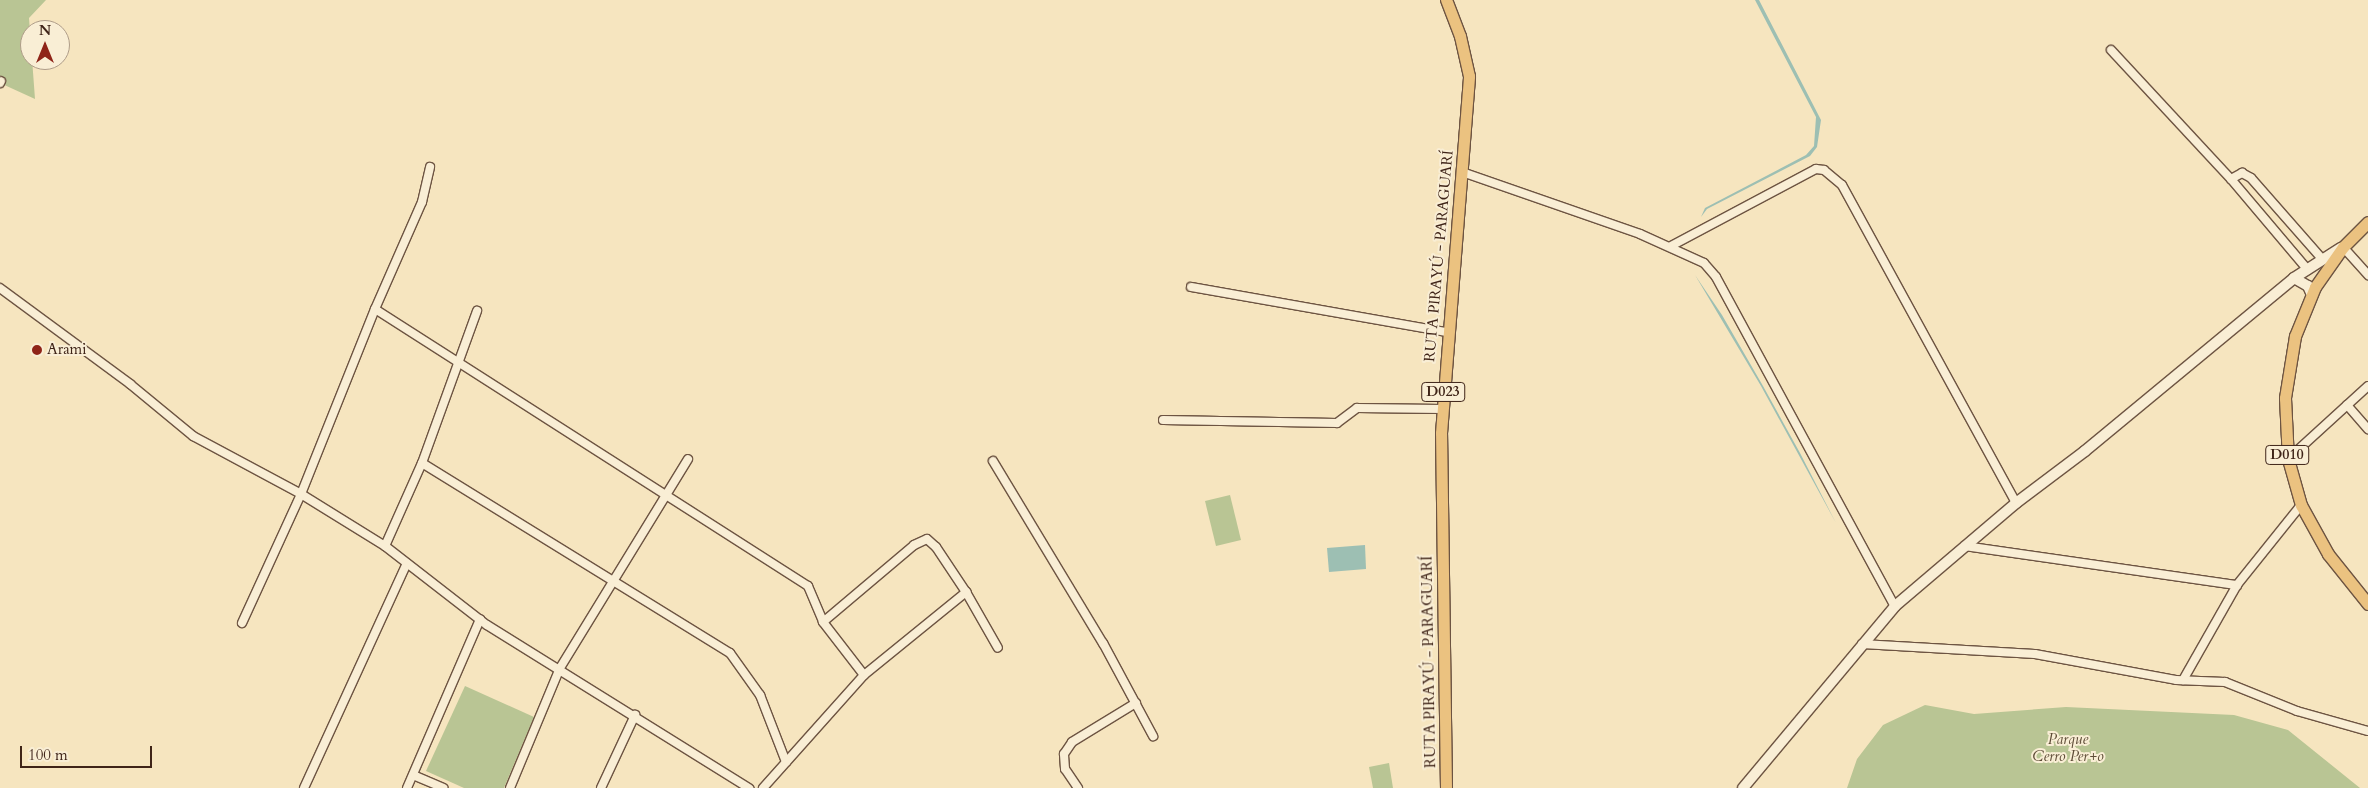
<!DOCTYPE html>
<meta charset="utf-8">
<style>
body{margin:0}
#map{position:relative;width:2368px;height:788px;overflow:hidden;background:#f6e5bf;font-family:Cardo,serif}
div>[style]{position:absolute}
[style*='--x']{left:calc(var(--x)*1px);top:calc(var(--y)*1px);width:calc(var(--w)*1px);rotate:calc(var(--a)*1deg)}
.green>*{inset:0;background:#b9c594}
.water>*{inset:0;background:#9dbfb3}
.roads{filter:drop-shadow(1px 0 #6d5442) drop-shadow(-1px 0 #6d5442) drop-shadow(0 1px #6d5442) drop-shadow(0 -1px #6d5442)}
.minor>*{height:8px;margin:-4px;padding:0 4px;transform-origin:4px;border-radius:4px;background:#f9eed5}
.secondary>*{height:10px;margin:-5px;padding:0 5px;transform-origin:5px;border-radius:5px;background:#f9eed5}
.primary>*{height:11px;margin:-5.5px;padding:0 5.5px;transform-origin:5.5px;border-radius:5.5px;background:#ebc280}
.dots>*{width:14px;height:14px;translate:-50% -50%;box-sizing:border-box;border:2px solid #f9eed5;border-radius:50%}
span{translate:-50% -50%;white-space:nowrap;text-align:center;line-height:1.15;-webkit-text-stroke:4px #f9eed5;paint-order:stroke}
.shield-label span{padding:1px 4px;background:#f9eed5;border:1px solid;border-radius:4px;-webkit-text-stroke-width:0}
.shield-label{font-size:14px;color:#3f2418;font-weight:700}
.street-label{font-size:15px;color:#3f2418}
.poi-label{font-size:15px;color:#3f2418}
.left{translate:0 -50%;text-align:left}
.park-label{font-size:15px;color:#5e4c37;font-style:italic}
.north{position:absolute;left:20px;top:20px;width:50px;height:50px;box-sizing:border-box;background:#f9eed5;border:1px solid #af9d89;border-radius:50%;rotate:0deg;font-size:14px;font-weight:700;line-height:20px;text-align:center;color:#3f2418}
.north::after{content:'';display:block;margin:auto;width:18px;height:22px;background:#8f2418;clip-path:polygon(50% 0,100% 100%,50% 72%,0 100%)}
.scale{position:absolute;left:20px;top:746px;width:132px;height:22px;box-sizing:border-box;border:2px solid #3f2418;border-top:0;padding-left:6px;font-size:15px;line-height:18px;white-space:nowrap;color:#3f2418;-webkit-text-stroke:4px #f9eed5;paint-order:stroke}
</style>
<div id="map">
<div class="green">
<i style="clip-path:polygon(0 0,46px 0,29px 18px,35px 99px,0 83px)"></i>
<i style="clip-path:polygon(1230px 495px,1241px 540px,1216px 546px,1205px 501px)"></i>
<i style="clip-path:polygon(465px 686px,534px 717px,504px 788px,464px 788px,426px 771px)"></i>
<i style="clip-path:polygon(1925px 705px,1974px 714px,2066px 707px,2234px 715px,2288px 730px,2360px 788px,1847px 788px,1857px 759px,1883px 725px)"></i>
<i style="clip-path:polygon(1389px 763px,1393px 788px,1373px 788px,1369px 767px)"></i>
</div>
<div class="water">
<i style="clip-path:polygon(1755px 0,1759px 0,1821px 120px,1817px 147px,1810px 156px,1707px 209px,1701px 217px,1705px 208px,1806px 155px,1814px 146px,1816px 117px)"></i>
<i style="clip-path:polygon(1695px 275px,1722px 315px,1763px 386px,1800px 453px,1836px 523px,1761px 386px)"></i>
<i style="clip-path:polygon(1365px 545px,1366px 569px,1329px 572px,1327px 548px)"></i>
</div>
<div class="roads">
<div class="minor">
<i style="--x:2111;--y:50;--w:176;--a:47.1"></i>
<i style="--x:2231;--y:179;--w:119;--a:49.8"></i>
<i style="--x:0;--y:83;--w:2;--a:-63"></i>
<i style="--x:1462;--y:172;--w:188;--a:19.2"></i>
<i style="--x:1640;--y:234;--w:70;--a:24.4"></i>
<i style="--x:1704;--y:263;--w:18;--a:49"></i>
<i style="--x:1716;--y:277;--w:375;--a:61.5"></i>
<i style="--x:2231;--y:179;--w:13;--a:-29"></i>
<i style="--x:2242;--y:173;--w:10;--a:29"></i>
<i style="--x:2251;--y:178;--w:109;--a:48.7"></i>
<i style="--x:1671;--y:246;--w:164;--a:-28"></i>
<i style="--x:1816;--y:169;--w:8;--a:7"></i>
<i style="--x:1824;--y:170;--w:23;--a:40"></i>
<i style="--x:1842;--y:185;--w:362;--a:61.3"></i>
<i style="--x:2343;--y:247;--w:38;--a:48"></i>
<i style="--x:1191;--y:287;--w:260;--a:10"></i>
<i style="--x:0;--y:288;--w:162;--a:36.4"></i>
<i style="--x:130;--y:384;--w:82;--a:39.5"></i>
<i style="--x:193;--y:436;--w:123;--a:28.2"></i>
<i style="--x:301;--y:494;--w:99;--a:31.8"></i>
<i style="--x:385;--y:546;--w:129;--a:37.8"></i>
<i style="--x:487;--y:625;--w:309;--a:31.9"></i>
<i style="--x:375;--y:309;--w:514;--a:32.61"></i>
<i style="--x:808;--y:586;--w:39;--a:67"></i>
<i style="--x:823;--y:622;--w:67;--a:52.3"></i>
<i style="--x:2347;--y:405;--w:32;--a:49"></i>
<i style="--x:1163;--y:420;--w:174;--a:1"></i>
<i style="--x:1337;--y:423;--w:25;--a:-37"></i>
<i style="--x:1357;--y:408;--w:85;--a:0.7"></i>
<i style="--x:2288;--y:459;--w:108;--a:-42.4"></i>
<i style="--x:993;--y:461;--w:213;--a:58.9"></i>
<i style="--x:1103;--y:643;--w:106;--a:61.7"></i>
<i style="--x:422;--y:463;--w:362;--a:31.7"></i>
<i style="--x:730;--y:653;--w:52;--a:54.5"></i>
<i style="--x:760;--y:695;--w:72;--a:68.8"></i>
<i style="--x:385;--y:546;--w:91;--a:-66"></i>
<i style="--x:422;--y:463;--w:162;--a:-70.1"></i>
<i style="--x:1965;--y:546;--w:275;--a:8.2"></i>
<i style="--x:823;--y:622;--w:119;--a:-40.2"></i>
<i style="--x:914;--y:545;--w:14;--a:-25"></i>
<i style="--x:927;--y:539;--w:12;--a:42"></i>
<i style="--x:936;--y:547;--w:54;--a:56.3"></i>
<i style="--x:966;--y:592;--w:64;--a:60.3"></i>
<i style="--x:242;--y:623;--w:142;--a:-65.4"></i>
<i style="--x:301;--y:494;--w:199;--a:-68.2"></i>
<i style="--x:375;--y:309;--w:117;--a:-66.3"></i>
<i style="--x:422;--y:202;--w:36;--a:-77"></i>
<i style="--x:1862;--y:644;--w:173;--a:3.3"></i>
<i style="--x:2035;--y:654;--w:143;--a:10.4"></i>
<i style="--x:2176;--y:680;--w:49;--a:2.3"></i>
<i style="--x:2225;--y:682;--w:78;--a:21.9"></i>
<i style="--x:2297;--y:711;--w:74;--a:15.7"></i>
<i style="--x:2183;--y:680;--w:109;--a:-60.4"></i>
<i style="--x:2237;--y:585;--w:102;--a:-51.3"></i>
<i style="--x:413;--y:775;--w:33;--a:23"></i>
<i style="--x:304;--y:788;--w:247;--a:-65.4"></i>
<i style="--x:407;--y:788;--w:184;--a:-66.6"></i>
<i style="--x:510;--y:788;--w:130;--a:-67.4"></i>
<i style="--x:560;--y:668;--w:245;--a:-58.5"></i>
<i style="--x:601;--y:788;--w:81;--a:-65"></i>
<i style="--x:763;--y:788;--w:152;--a:-48.2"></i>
<i style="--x:864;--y:675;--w:132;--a:-39.1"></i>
<i style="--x:1078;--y:788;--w:23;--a:-124"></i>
<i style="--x:1065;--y:769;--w:15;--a:-94"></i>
<i style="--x:1064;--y:754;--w:14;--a:-56"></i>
<i style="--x:1072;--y:742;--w:75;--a:-31.4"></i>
</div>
<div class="secondary">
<i style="--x:2294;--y:278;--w:16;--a:30"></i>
<i style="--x:2308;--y:286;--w:10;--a:66"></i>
<i style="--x:1743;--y:788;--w:237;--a:-50.1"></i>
<i style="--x:1895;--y:606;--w:159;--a:-40.4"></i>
<i style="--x:2016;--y:503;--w:86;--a:-37"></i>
<i style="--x:2085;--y:451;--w:271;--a:-39.6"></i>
<i style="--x:2294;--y:278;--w:56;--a:-32.6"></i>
</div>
<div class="primary">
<i style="--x:2368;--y:222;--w:35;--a:135"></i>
<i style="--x:2343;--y:247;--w:49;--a:125"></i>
<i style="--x:2315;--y:287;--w:53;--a:112.2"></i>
<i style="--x:2295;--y:336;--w:63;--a:99.2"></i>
<i style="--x:2285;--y:398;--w:61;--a:87.2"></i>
<i style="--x:2288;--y:459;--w:48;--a:74.2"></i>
<i style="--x:2301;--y:505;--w:56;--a:61.1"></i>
<i style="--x:2328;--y:554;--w:64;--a:51.3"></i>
<i style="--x:1446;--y:788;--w:355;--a:-90.8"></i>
<i style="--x:1441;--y:433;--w:358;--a:-85.5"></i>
<i style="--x:1469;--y:76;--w:41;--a:-102.7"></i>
<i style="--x:1460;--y:36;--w:39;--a:-111"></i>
</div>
</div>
<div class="dots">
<i style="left:37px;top:350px;background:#8f2418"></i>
</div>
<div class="shield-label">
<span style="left:1443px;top:392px">D023</span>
<span style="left:2287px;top:455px">D010</span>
</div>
<div class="street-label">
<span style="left:1439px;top:256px;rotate:-85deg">RUTA PIRAYÚ - PARAGUARÍ</span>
<span style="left:1429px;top:662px;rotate:-91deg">RUTA PIRAYÚ - PARAGUARÍ</span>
</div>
<div class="poi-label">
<span class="left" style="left:47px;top:350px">Arami</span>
</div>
<div class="park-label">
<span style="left:2068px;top:748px">Parque<br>Cerro Per+o</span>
</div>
<div class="north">N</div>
<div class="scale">100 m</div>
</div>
